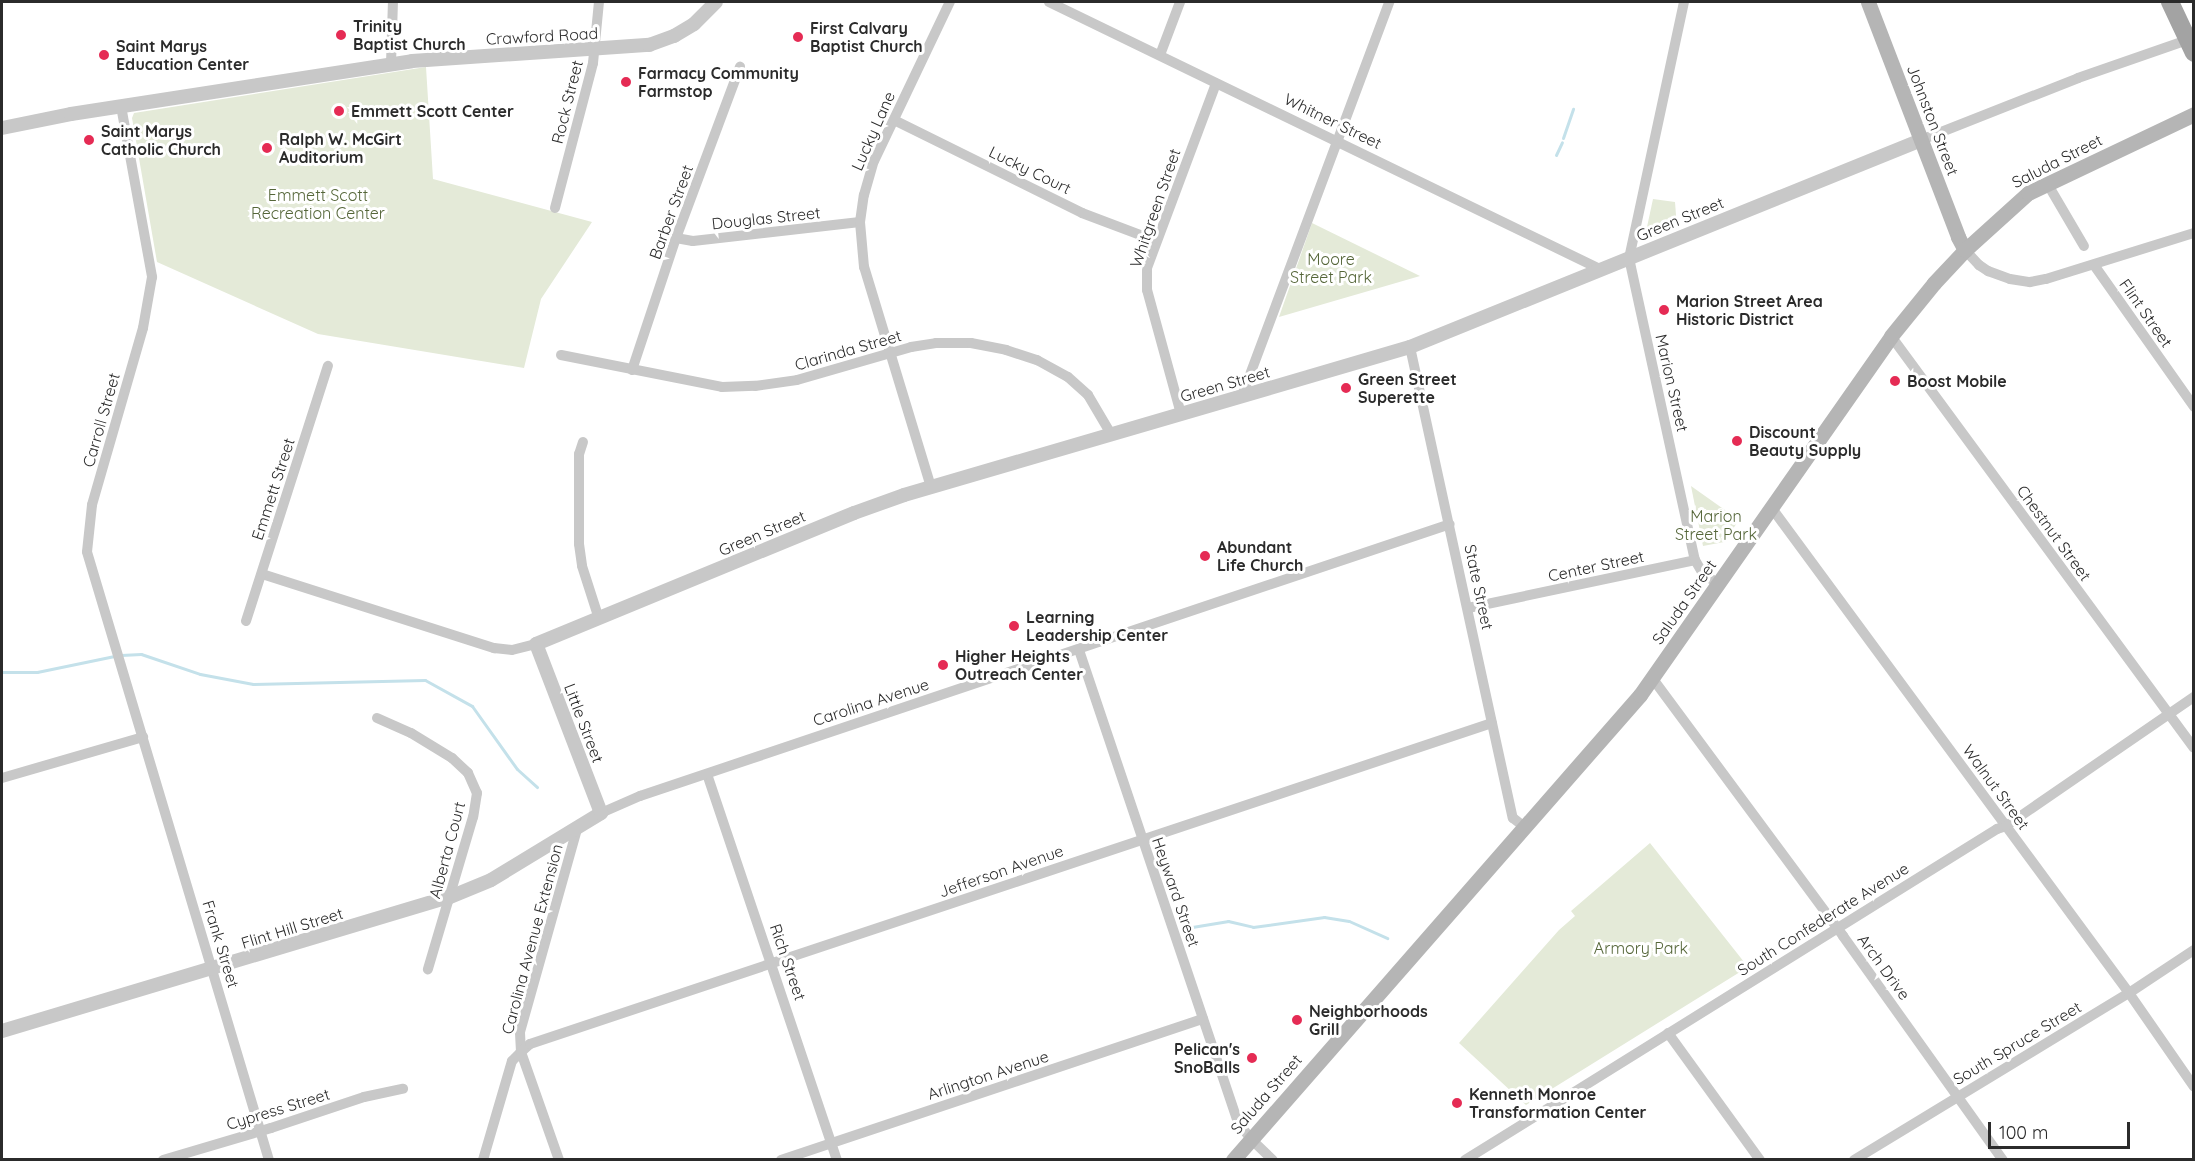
<!DOCTYPE html>
<style>
body{margin:0}
#map{position:relative;width:2195px;height:1161px;overflow:hidden;background:#fff;font-family:Quicksand,sans-serif}
div>[style]{position:absolute}
[style*='--x']{left:calc(var(--x)*1px);top:calc(var(--y)*1px);width:calc(var(--w)*1px);rotate:calc(var(--a)*1deg)}
.green>*{inset:0;background:#e4ead8}
.stream>*{height:3px;margin:-1.5px;padding:0 1.5px;transform-origin:1.5px;border-radius:1.5px;background:#c4e1ea}
.minor>*{height:10px;margin:-5px;padding:0 5px;transform-origin:5px;border-radius:5px;background:#c8c8c8}
.tertiary>*{height:14px;margin:-7px;padding:0 7px;transform-origin:7px;border-radius:7px;background:#c8c8c8}
.secondary>*{height:15px;margin:-7.5px;padding:0 7.5px;transform-origin:7.5px;border-radius:7.5px;background:#b5b5b5}
.primary>*{height:18px;margin:-9px;padding:0 9px;transform-origin:9px;border-radius:9px;background:#a3a3a3}
.dots>*{width:16px;height:16px;translate:-50% -50%;box-sizing:border-box;border:3px solid #fff;border-radius:50%}
span{translate:-50% -50%;white-space:nowrap;text-align:center;line-height:1.15;-webkit-text-stroke:6px #fff;paint-order:stroke}
.poi-label{font-size:16px;color:#2b2b2b;font-weight:700}
.left{translate:0 -50%;text-align:left}
.right{translate:-100% -50%;text-align:right}
.street-label{font-size:16px;color:#2b2b2b}
.park-label{font-size:16px;color:#556639}
.frame{position:absolute;inset:0;border:3px solid #2b2b2b;pointer-events:none}
.scale{position:absolute;left:1988px;top:1122px;width:142px;height:27px;box-sizing:border-box;border:3px solid #2b2b2b;border-top:0;padding-left:8px;font-size:18px;line-height:21px;white-space:nowrap;color:#2b2b2b;-webkit-text-stroke:4px #fff;paint-order:stroke}
</style>
<div id="map">
<div class="green">
<i style="clip-path:polygon(426px 67px,433px 179px,592px 222px,541px 299px,524px 368px,318px 334px,157px 262px,132px 118px,134px 113px)"></i>
<i style="clip-path:polygon(1653px 199px,1675px 202px,1677px 228px,1644px 241px)"></i>
<i style="clip-path:polygon(1312px 223px,1420px 276px,1279px 317px)"></i>
<i style="clip-path:polygon(1691px 486px,1739px 520px,1724px 542px,1703px 546px)"></i>
<i style="clip-path:polygon(1650px 843px,1748px 967px,1526px 1105px,1459px 1043px,1559px 930px,1575px 916px,1571px 911px)"></i>
</div>
<div class="stream">
<i style="--x:1563;--y:138;--w:31;--a:-71"></i>
<i style="--x:1556;--y:155;--w:14;--a:-65"></i>
<i style="--x:121;--y:655;--w:20;--a:-3"></i>
<i style="--x:141;--y:654;--w:62;--a:18.7"></i>
<i style="--x:200;--y:674;--w:54;--a:10.7"></i>
<i style="--x:253;--y:684;--w:172;--a:-1.3"></i>
<i style="--x:425;--y:680;--w:54;--a:29"></i>
<i style="--x:472;--y:706;--w:77;--a:54.5"></i>
<i style="--x:517;--y:769;--w:27;--a:42"></i>
<i style="--x:2;--y:672;--w:35;--a:0"></i>
<i style="--x:37;--y:672;--w:79;--a:-11.7"></i>
<i style="--x:1186;--y:928;--w:43;--a:-9.5"></i>
<i style="--x:1228;--y:921;--w:26;--a:13"></i>
<i style="--x:1253;--y:927;--w:72;--a:-8"></i>
<i style="--x:1324;--y:917;--w:25;--a:9"></i>
<i style="--x:1349;--y:921;--w:42;--a:24.1"></i>
</div>
<div class="minor">
<i style="--x:1049;--y:2;--w:615;--a:25.86"></i>
<i style="--x:1684;--y:2;--w:262;--a:102.1"></i>
<i style="--x:1629;--y:258;--w:309;--a:77.7"></i>
<i style="--x:1160;--y:55;--w:57;--a:-69.3"></i>
<i style="--x:391;--y:64;--w:62;--a:-88.2"></i>
<i style="--x:121;--y:106;--w:174;--a:79.7"></i>
<i style="--x:152;--y:277;--w:52;--a:100"></i>
<i style="--x:143;--y:328;--w:184;--a:106.1"></i>
<i style="--x:92;--y:505;--w:47;--a:96.1"></i>
<i style="--x:87;--y:552;--w:635;--a:73.34"></i>
<i style="--x:894;--y:120;--w:210;--a:26.3"></i>
<i style="--x:1082;--y:213;--w:79;--a:20.7"></i>
<i style="--x:1921;--y:140;--w:169;--a:-21.5"></i>
<i style="--x:2078;--y:78;--w:115;--a:-19.2"></i>
<i style="--x:2047;--y:183;--w:73;--a:59.6"></i>
<i style="--x:555;--y:208;--w:150;--a:-75.3"></i>
<i style="--x:593;--y:63;--w:61;--a:-84.4"></i>
<i style="--x:676;--y:238;--w:17;--a:10"></i>
<i style="--x:693;--y:241;--w:168;--a:-6.5"></i>
<i style="--x:1965;--y:250;--w:21;--a:47"></i>
<i style="--x:1979;--y:265;--w:11;--a:34"></i>
<i style="--x:1988;--y:271;--w:23;--a:20"></i>
<i style="--x:2010;--y:279;--w:20;--a:9"></i>
<i style="--x:2030;--y:282;--w:16;--a:-11"></i>
<i style="--x:2046;--y:279;--w:155;--a:-17.3"></i>
<i style="--x:2094;--y:265;--w:174;--a:54.8"></i>
<i style="--x:1891;--y:336;--w:511;--a:53.67"></i>
<i style="--x:1410;--y:347;--w:482;--a:77.7"></i>
<i style="--x:1513;--y:818;--w:16;--a:38"></i>
<i style="--x:561;--y:355;--w:164;--a:11.2"></i>
<i style="--x:722;--y:387;--w:33;--a:-2"></i>
<i style="--x:755;--y:386;--w:42;--a:-8.1"></i>
<i style="--x:797;--y:380;--w:119;--a:-16.1"></i>
<i style="--x:911;--y:347;--w:25;--a:-9"></i>
<i style="--x:936;--y:343;--w:35;--a:0"></i>
<i style="--x:971;--y:343;--w:36;--a:11"></i>
<i style="--x:1006;--y:350;--w:33;--a:18"></i>
<i style="--x:1037;--y:360;--w:35;--a:29"></i>
<i style="--x:1068;--y:377;--w:27;--a:42"></i>
<i style="--x:1088;--y:395;--w:45;--a:59.5"></i>
<i style="--x:632;--y:370;--w:139;--a:-71.6"></i>
<i style="--x:676;--y:238;--w:183;--a:-69.5"></i>
<i style="--x:1242;--y:396;--w:421;--a:-69.5"></i>
<i style="--x:1181;--y:414;--w:129;--a:-105.3"></i>
<i style="--x:1147;--y:290;--w:22;--a:-90"></i>
<i style="--x:1147;--y:268;--w:197;--a:-69.5"></i>
<i style="--x:583;--y:442;--w:13;--a:108"></i>
<i style="--x:579;--y:454;--w:90;--a:90"></i>
<i style="--x:579;--y:544;--w:22;--a:82"></i>
<i style="--x:582;--y:566;--w:56;--a:72.2"></i>
<i style="--x:931;--y:487;--w:230;--a:-106.9"></i>
<i style="--x:864;--y:267;--w:45;--a:-95.1"></i>
<i style="--x:860;--y:222;--w:27;--a:-82"></i>
<i style="--x:864;--y:195;--w:35;--a:-74"></i>
<i style="--x:874;--y:161;--w:176;--a:-64.5"></i>
<i style="--x:1771;--y:507;--w:604;--a:53.62"></i>
<i style="--x:2129;--y:993;--w:114;--a:55.3"></i>
<i style="--x:262;--y:574;--w:244;--a:17.7"></i>
<i style="--x:494;--y:648;--w:18;--a:6"></i>
<i style="--x:512;--y:650;--w:25;--a:-14"></i>
<i style="--x:1468;--y:608;--w:232;--a:-11.9"></i>
<i style="--x:1695;--y:560;--w:16;--a:60"></i>
<i style="--x:1703;--y:574;--w:19;--a:32"></i>
<i style="--x:246;--y:621;--w:268;--a:-72.2"></i>
<i style="--x:1079;--y:650;--w:498;--a:71.4"></i>
<i style="--x:1238;--y:1122;--w:21;--a:53"></i>
<i style="--x:1251;--y:1139;--w:30;--a:44"></i>
<i style="--x:1653;--y:679;--w:320;--a:53.5"></i>
<i style="--x:1843;--y:936;--w:275;--a:54.5"></i>
<i style="--x:377;--y:718;--w:37;--a:24"></i>
<i style="--x:411;--y:733;--w:48;--a:31.4"></i>
<i style="--x:452;--y:758;--w:22;--a:43"></i>
<i style="--x:468;--y:773;--w:22;--a:66"></i>
<i style="--x:477;--y:793;--w:24;--a:99"></i>
<i style="--x:473;--y:817;--w:159;--a:106.5"></i>
<i style="--x:707;--y:774;--w:407;--a:71.4"></i>
<i style="--x:2;--y:778;--w:147;--a:-16.2"></i>
<i style="--x:601;--y:813;--w:43;--a:-23.6"></i>
<i style="--x:640;--y:796;--w:854;--a:-18.56"></i>
<i style="--x:1668;--y:1033;--w:157;--a:54.1"></i>
<i style="--x:163;--y:1160;--w:113;--a:-16.5"></i>
<i style="--x:271;--y:1128;--w:98;--a:-18.4"></i>
<i style="--x:364;--y:1097;--w:40;--a:-12"></i>
<i style="--x:483;--y:1160;--w:103;--a:-73.7"></i>
<i style="--x:512;--y:1061;--w:13;--a:-45"></i>
<i style="--x:521;--y:1052;--w:20;--a:-93"></i>
<i style="--x:520;--y:1032;--w:214;--a:-74.3"></i>
<i style="--x:559;--y:1160;--w:114;--a:-109.4"></i>
<i style="--x:521;--y:1052;--w:12;--a:-42"></i>
<i style="--x:530;--y:1044;--w:1014;--a:-18.45"></i>
<i style="--x:781;--y:1160;--w:445;--a:-18.5"></i>
<i style="--x:1465;--y:1160;--w:627;--a:-31.89"></i>
<i style="--x:1997;--y:829;--w:9;--a:-18"></i>
<i style="--x:2006;--y:826;--w:228;--a:-34.5"></i>
<i style="--x:1854;--y:1160;--w:322;--a:-31.3"></i>
<i style="--x:2129;--y:993;--w:78;--a:-33.5"></i>
</div>
<div class="tertiary">
<i style="--x:2;--y:128;--w:70;--a:-11.5"></i>
<i style="--x:71;--y:114;--w:345;--a:-8.8"></i>
<i style="--x:412;--y:61;--w:238;--a:-3.9"></i>
<i style="--x:649;--y:45;--w:27;--a:-20"></i>
<i style="--x:674;--y:36;--w:23;--a:-31"></i>
<i style="--x:694;--y:24;--w:31;--a:-45"></i>
<i style="--x:2;--y:1031;--w:468;--a:-16.7"></i>
<i style="--x:450;--y:897;--w:44;--a:-22.5"></i>
<i style="--x:491;--y:880;--w:129;--a:-31.3"></i>
<i style="--x:601;--y:813;--w:181;--a:-111"></i>
<i style="--x:536;--y:644;--w:344;--a:-22.4"></i>
<i style="--x:854;--y:513;--w:53;--a:-19.8"></i>
<i style="--x:904;--y:495;--w:527;--a:-16.3"></i>
<i style="--x:1410;--y:347;--w:551;--a:-22.05"></i>
</div>
<div class="secondary">
<i style="--x:1868;--y:2;--w:252;--a:69"></i>
<i style="--x:1958;--y:237;--w:15;--a:62"></i>
<i style="--x:1233;--y:1160;--w:618;--a:-48.81"></i>
<i style="--x:1640;--y:695;--w:438;--a:-55"></i>
<i style="--x:1891;--y:336;--w:68;--a:-50.9"></i>
<i style="--x:1934;--y:283;--w:45;--a:-46.8"></i>
<i style="--x:1965;--y:250;--w:85;--a:-42.1"></i>
<i style="--x:2028;--y:193;--w:184;--a:-25.4"></i>
</div>
<div class="primary">
<i style="--x:2170;--y:2;--w:56;--a:64.8"></i>
</div>
<div class="dots">
<i style="left:341px;top:35px;background:#e52b54"></i>
<i style="left:798px;top:37px;background:#e52b54"></i>
<i style="left:104px;top:55px;background:#e52b54"></i>
<i style="left:626px;top:82px;background:#e52b54"></i>
<i style="left:339px;top:111px;background:#e52b54"></i>
<i style="left:89px;top:140px;background:#e52b54"></i>
<i style="left:267px;top:148px;background:#e52b54"></i>
<i style="left:1664px;top:310px;background:#e52b54"></i>
<i style="left:1895px;top:381px;background:#e52b54"></i>
<i style="left:1346px;top:388px;background:#e52b54"></i>
<i style="left:1737px;top:441px;background:#e52b54"></i>
<i style="left:1205px;top:556px;background:#e52b54"></i>
<i style="left:1014px;top:626px;background:#e52b54"></i>
<i style="left:943px;top:665px;background:#e52b54"></i>
<i style="left:1297px;top:1020px;background:#e52b54"></i>
<i style="left:1252px;top:1058px;background:#e52b54"></i>
<i style="left:1457px;top:1103px;background:#e52b54"></i>
</div>
<div class="poi-label">
<span class="left" style="left:353px;top:35px">Trinity<br>Baptist Church</span>
<span class="left" style="left:810px;top:37px">First Calvary<br>Baptist Church</span>
<span class="left" style="left:116px;top:55px">Saint Marys<br>Education Center</span>
<span class="left" style="left:638px;top:82px">Farmacy Community<br>Farmstop</span>
<span class="left" style="left:351px;top:111px">Emmett Scott Center</span>
<span class="left" style="left:101px;top:140px">Saint Marys<br>Catholic Church</span>
<span class="left" style="left:279px;top:148px">Ralph W. McGirt<br>Auditorium</span>
<span class="left" style="left:1676px;top:310px">Marion Street Area<br>Historic District</span>
<span class="left" style="left:1358px;top:388px">Green Street<br>Superette</span>
<span class="left" style="left:1907px;top:381px">Boost Mobile</span>
<span class="left" style="left:1749px;top:441px">Discount<br>Beauty Supply</span>
<span class="left" style="left:1217px;top:556px">Abundant<br>Life Church</span>
<span class="left" style="left:1026px;top:626px">Learning<br>Leadership Center</span>
<span class="left" style="left:955px;top:665px">Higher Heights<br>Outreach Center</span>
<span class="left" style="left:1309px;top:1020px">Neighborhoods<br>Grill</span>
<span class="right" style="left:1240px;top:1058px">Pelican's<br>SnoBalls</span>
<span class="left" style="left:1469px;top:1103px">Kenneth Monroe<br>Transformation Center</span>
</div>
<div class="street-label">
<span style="left:542px;top:36px;rotate:-3deg">Crawford Road</span>
<span style="left:567px;top:102px;rotate:-76deg">Rock Street</span>
<span style="left:1933px;top:120px;rotate:69deg">Johnston Street</span>
<span style="left:1333px;top:121px;rotate:26deg">Whitner Street</span>
<span style="left:873px;top:131px;rotate:-66deg">Lucky Lane</span>
<span style="left:2057px;top:161px;rotate:-27deg">Saluda Street</span>
<span style="left:1030px;top:170px;rotate:26deg">Lucky Court</span>
<span style="left:1155px;top:208px;rotate:-71deg">Whitgreen Street</span>
<span style="left:671px;top:212px;rotate:-70deg">Barber Street</span>
<span style="left:766px;top:218px;rotate:-6deg">Douglas Street</span>
<span style="left:1680px;top:219px;rotate:-22deg">Green Street</span>
<span style="left:2146px;top:313px;rotate:55deg">Flint Street</span>
<span style="left:848px;top:350px;rotate:-16deg">Clarinda Street</span>
<span style="left:1672px;top:383px;rotate:77deg">Marion Street</span>
<span style="left:1225px;top:384px;rotate:-16deg">Green Street</span>
<span style="left:101px;top:420px;rotate:-74deg">Carroll Street</span>
<span style="left:273px;top:489px;rotate:-72deg">Emmett Street</span>
<span style="left:762px;top:533px;rotate:-23deg">Green Street</span>
<span style="left:2054px;top:533px;rotate:54deg">Chestnut Street</span>
<span style="left:1596px;top:566px;rotate:-12deg">Center Street</span>
<span style="left:1479px;top:587px;rotate:78deg">State Street</span>
<span style="left:1684px;top:602px;rotate:-55deg">Saluda Street</span>
<span style="left:871px;top:702px;rotate:-18deg">Carolina Avenue</span>
<span style="left:584px;top:723px;rotate:69deg">Little Street</span>
<span style="left:1996px;top:787px;rotate:54deg">Walnut Street</span>
<span style="left:447px;top:850px;rotate:-75deg">Alberta Court</span>
<span style="left:1001px;top:871px;rotate:-19deg">Jefferson Avenue</span>
<span style="left:1176px;top:892px;rotate:71deg">Heyward Street</span>
<span style="left:1823px;top:919px;rotate:-32deg">South Confederate Avenue</span>
<span style="left:292px;top:928px;rotate:-17deg">Flint Hill Street</span>
<span style="left:532px;top:939px;rotate:-75deg">Carolina Avenue Extension</span>
<span style="left:221px;top:944px;rotate:73deg">Frank Street</span>
<span style="left:788px;top:962px;rotate:71deg">Rich Street</span>
<span style="left:1884px;top:967px;rotate:54deg">Arch Drive</span>
<span style="left:2017px;top:1043px;rotate:-31deg">South Spruce Street</span>
<span style="left:988px;top:1075px;rotate:-18deg">Arlington Avenue</span>
<span style="left:1266px;top:1094px;rotate:-49deg">Saluda Street</span>
<span style="left:278px;top:1109px;rotate:-17deg">Cypress Street</span>
</div>
<div class="park-label">
<span style="left:318px;top:204px">Emmett Scott<br>Recreation Center</span>
<span style="left:1331px;top:268px">Moore<br>Street Park</span>
<span style="left:1716px;top:525px">Marion<br>Street Park</span>
<span style="left:1641px;top:948px">Armory Park</span>
</div>
<div class="frame"></div>
<div class="scale">100 m</div>
</div>
